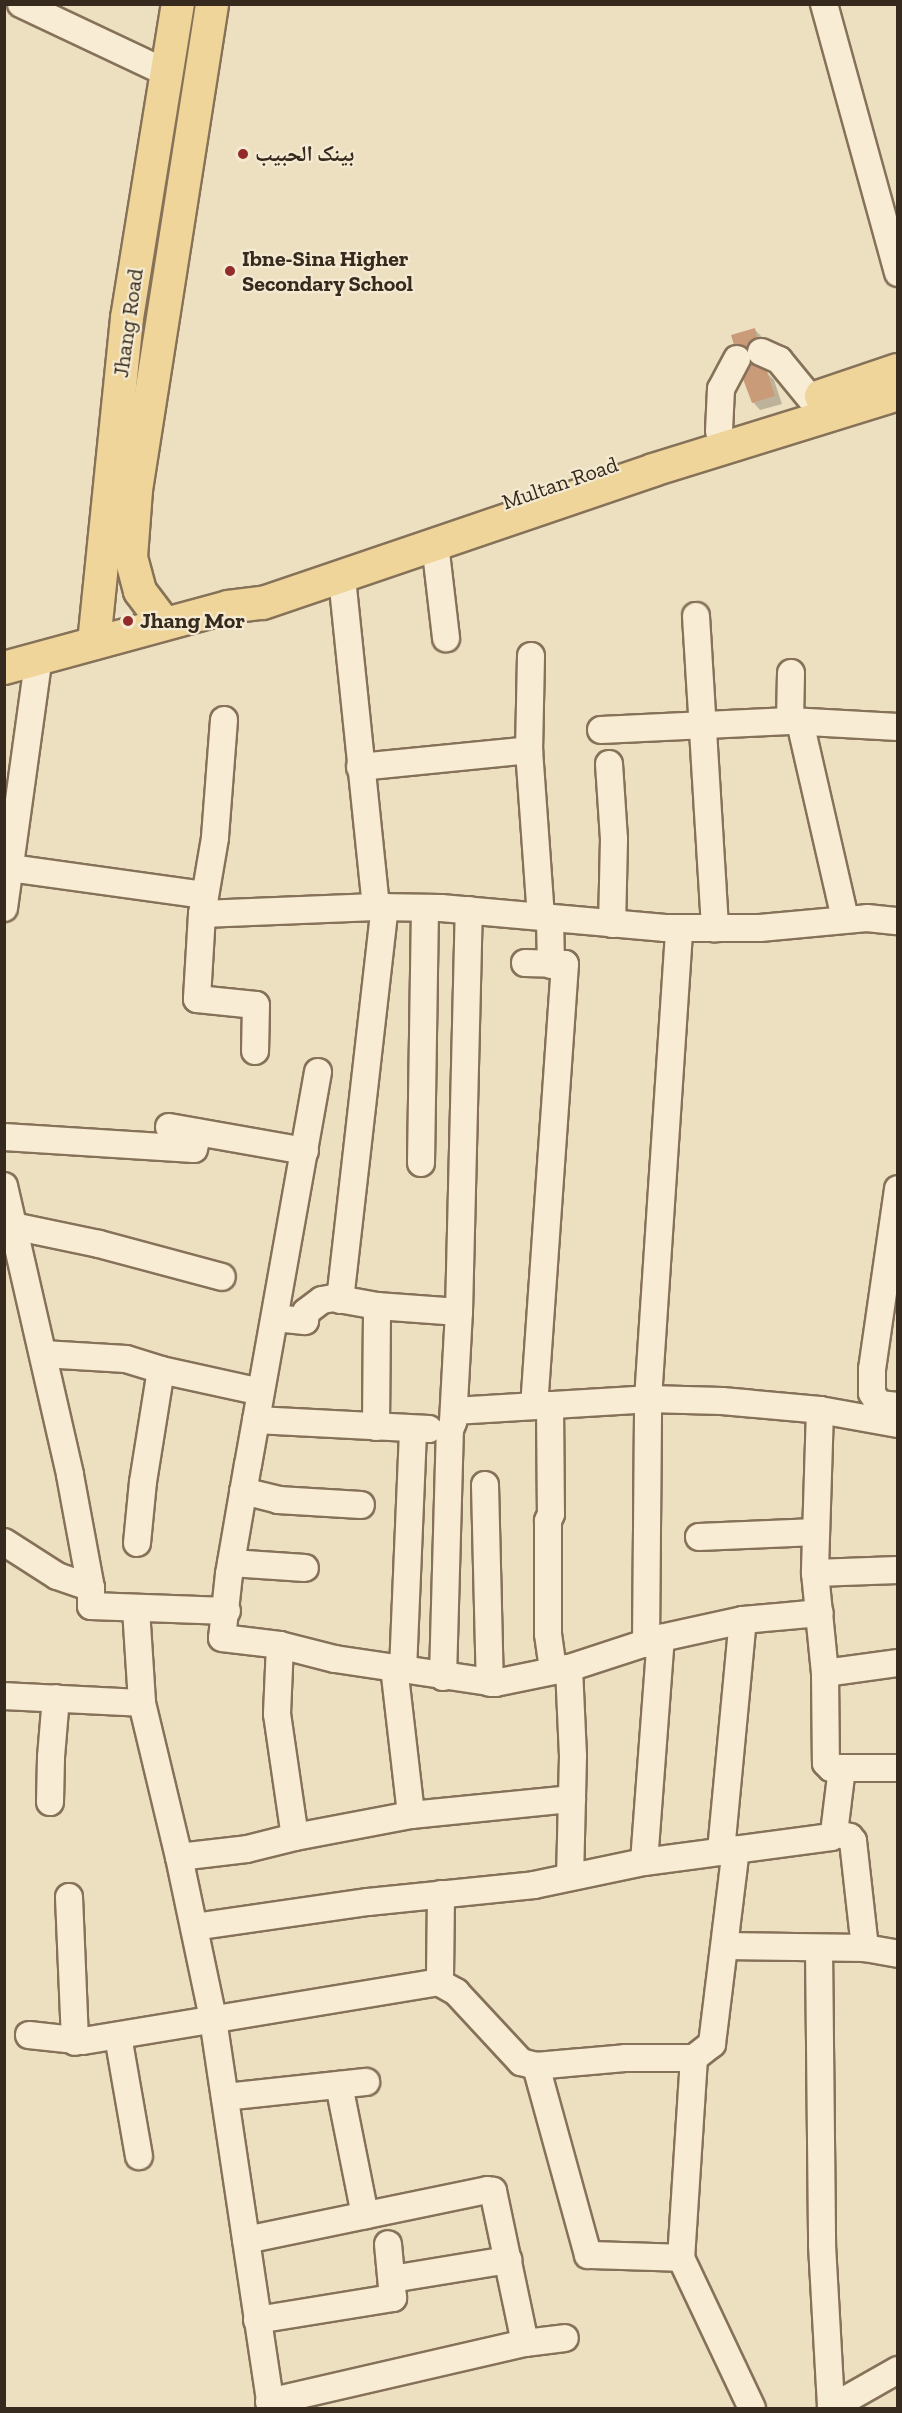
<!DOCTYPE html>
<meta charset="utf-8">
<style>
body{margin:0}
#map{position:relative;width:902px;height:2413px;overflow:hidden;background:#ede0c1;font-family:"Zilla Slab","Noto Naskh Arabic",serif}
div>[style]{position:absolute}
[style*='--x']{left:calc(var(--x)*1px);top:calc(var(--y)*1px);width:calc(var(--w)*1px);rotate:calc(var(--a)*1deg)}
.shadow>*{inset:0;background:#0003}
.building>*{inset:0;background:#ca9b78}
.roads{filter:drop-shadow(2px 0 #867159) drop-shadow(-2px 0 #867159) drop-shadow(0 2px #867159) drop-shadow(0 -2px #867159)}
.minor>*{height:26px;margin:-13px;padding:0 13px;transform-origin:13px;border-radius:13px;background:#f8edd4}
.major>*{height:32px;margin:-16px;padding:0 16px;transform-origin:16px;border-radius:16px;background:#efd59a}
.dots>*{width:16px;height:16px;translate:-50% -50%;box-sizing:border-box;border:3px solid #f4ead1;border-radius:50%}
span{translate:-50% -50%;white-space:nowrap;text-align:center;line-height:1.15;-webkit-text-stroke:4.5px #f4ead1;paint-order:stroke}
.poi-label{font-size:22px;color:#36291d;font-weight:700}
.left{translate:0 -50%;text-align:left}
.street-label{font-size:22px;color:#36291d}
.frame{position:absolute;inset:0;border:6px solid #36291d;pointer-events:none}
</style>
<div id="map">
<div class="shadow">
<i style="clip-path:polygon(754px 329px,762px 337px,764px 345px,755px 355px,743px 352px,735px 344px)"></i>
<i style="clip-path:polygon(766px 372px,774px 380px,782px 404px,760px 410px,753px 402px)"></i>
</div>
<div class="building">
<i style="clip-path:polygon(755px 328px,757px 338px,752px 340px,747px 348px,734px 345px,731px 335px)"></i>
<i style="clip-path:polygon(751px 363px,767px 371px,775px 396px,752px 403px,743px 379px)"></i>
</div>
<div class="roads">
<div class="minor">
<i style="--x:21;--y:4;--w:161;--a:25.3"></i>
<i style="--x:824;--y:4;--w:279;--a:74.6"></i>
<i style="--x:761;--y:352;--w:20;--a:24"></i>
<i style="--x:779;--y:360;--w:50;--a:50.6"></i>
<i style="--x:719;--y:431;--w:42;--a:-87.3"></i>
<i style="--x:721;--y:389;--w:34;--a:-62"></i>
<i style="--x:435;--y:544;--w:95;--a:83.3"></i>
<i style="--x:342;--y:578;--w:331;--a:84.1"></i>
<i style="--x:696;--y:616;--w:313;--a:86.5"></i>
<i style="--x:531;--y:656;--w:94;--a:91.2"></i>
<i style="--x:529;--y:750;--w:166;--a:85.9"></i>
<i style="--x:224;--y:720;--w:118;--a:94.4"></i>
<i style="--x:215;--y:838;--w:77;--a:99.7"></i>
<i style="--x:202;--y:914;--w:85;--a:93.4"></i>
<i style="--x:197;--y:999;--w:59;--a:5.8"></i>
<i style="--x:256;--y:1005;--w:46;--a:91.2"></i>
<i style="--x:790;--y:721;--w:48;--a:-88.8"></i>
<i style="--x:800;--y:722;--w:202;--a:77.1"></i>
<i style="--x:601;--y:730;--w:189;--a:-2.7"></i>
<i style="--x:790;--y:721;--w:108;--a:3.2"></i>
<i style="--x:609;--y:764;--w:75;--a:86.2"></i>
<i style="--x:614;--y:839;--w:85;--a:91.3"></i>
<i style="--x:360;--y:767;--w:170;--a:-5.7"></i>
<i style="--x:10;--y:868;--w:197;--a:7.9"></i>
<i style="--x:4;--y:908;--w:253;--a:-82.1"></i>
<i style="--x:202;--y:914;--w:174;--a:-2.3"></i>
<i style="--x:376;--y:907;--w:65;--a:0.9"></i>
<i style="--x:441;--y:908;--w:225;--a:5.1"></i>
<i style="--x:665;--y:928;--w:95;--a:0"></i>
<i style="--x:760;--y:928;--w:107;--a:-5.3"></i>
<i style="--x:867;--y:918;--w:31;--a:6"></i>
<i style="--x:550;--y:918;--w:47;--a:88.8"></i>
<i style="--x:525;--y:963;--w:40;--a:1.4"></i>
<i style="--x:565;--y:964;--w:443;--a:94"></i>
<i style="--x:318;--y:1072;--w:398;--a:100.1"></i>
<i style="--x:248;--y:1464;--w:112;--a:99.8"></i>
<i style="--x:229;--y:1574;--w:64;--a:96.2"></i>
<i style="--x:222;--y:1638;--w:58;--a:6.9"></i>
<i style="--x:280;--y:1645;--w:57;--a:14.3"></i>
<i style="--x:335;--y:1659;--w:162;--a:8.5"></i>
<i style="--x:495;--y:1683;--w:76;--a:-11.5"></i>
<i style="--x:569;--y:1668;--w:97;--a:-18.1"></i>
<i style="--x:661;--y:1638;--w:84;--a:-12.4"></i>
<i style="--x:743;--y:1620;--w:77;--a:-5.2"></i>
<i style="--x:169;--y:1127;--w:138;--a:10"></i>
<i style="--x:4;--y:1137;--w:190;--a:3.6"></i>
<i style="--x:194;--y:1149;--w:17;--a:-77"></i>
<i style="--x:421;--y:1163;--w:255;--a:-89.1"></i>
<i style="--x:4;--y:1186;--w:296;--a:77.1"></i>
<i style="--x:70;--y:1475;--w:115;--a:79.5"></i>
<i style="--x:91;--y:1588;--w:18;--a:90"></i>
<i style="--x:91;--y:1606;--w:136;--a:2.1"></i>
<i style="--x:898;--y:1189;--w:182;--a:98.2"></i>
<i style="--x:872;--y:1369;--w:24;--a:90"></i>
<i style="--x:872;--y:1393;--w:13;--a:58"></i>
<i style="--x:879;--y:1404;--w:19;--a:6"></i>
<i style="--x:13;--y:1226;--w:88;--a:11.8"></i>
<i style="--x:99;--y:1244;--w:127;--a:15"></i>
<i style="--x:340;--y:1300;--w:396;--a:-83.5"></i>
<i style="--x:275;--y:1318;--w:30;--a:6"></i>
<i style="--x:305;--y:1321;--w:9;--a:-84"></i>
<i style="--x:306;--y:1312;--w:20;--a:-37"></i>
<i style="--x:322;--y:1300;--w:11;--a:-10"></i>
<i style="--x:333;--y:1298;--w:45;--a:10.3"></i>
<i style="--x:377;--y:1306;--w:82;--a:4.2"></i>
<i style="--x:43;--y:1354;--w:83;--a:3.4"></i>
<i style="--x:126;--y:1359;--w:37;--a:17"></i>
<i style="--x:161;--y:1370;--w:102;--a:12.4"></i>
<i style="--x:550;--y:1405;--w:109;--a:89.5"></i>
<i style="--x:551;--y:1514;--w:8;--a:113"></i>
<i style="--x:548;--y:1521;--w:113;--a:90"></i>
<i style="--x:548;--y:1634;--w:37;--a:82"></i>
<i style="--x:820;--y:1410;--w:163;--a:91.8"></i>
<i style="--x:815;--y:1573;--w:100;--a:84.3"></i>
<i style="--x:825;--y:1673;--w:90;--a:89.4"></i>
<i style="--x:826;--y:1763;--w:7;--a:45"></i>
<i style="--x:831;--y:1768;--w:67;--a:0"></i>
<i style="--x:454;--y:1411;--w:194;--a:-3.5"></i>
<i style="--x:648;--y:1399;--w:74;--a:1.5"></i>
<i style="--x:722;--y:1401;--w:98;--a:5.2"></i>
<i style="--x:820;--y:1410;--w:79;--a:10.2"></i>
<i style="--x:256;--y:1420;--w:173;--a:3"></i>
<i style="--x:376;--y:1427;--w:121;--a:-89.5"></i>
<i style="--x:485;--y:1485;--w:198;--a:88.6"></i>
<i style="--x:243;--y:1491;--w:36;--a:14"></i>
<i style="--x:278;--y:1500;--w:83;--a:3.4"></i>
<i style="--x:699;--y:1537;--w:117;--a:-2.4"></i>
<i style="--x:4;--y:1542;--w:63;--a:32.7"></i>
<i style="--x:57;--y:1576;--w:36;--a:19"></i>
<i style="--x:137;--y:1543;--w:61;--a:-84.4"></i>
<i style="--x:143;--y:1482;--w:113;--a:-80.9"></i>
<i style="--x:231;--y:1563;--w:74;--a:3.9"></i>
<i style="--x:815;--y:1573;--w:83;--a:-2.1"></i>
<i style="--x:136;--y:1609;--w:94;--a:86.3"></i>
<i style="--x:142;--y:1703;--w:158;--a:76.5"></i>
<i style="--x:179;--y:1857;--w:166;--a:78.1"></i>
<i style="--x:213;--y:2019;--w:393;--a:81.5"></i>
<i style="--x:646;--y:1644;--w:245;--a:-89.5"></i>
<i style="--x:648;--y:1399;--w:472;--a:-86.2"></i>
<i style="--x:280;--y:1645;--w:69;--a:92.5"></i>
<i style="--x:277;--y:1714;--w:124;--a:81.7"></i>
<i style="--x:394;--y:1667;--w:149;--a:83.4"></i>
<i style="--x:569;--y:1668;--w:88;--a:87.4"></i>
<i style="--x:573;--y:1756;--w:121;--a:91.4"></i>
<i style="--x:403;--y:1670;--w:241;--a:-87.6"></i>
<i style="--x:825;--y:1673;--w:74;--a:-7.8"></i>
<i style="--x:443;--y:1677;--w:247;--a:-88.4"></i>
<i style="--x:450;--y:1430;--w:9;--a:-69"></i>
<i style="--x:453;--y:1422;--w:110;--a:-86.9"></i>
<i style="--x:459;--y:1312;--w:402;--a:-88.6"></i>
<i style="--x:4;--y:1696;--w:138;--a:2.9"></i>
<i style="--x:50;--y:1802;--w:45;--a:-88.7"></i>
<i style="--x:51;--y:1757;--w:59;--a:-85.2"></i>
<i style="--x:834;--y:1833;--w:16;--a:14"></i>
<i style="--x:850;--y:1837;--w:5;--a:53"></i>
<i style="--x:853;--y:1841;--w:108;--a:83.6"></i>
<i style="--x:721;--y:1851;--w:232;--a:-84.6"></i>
<i style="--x:179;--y:1857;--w:68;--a:-6.7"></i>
<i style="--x:247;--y:1849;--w:49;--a:-14"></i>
<i style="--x:295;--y:1837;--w:118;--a:-10.7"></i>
<i style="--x:411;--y:1815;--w:162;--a:-5.7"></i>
<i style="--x:644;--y:1862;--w:225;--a:-85.7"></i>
<i style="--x:69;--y:1897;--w:145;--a:87.6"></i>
<i style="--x:194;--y:1927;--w:176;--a:-8.2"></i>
<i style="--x:368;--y:1902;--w:167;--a:-5.8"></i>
<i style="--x:534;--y:1885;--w:112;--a:-11.8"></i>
<i style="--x:644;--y:1862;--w:189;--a:-7.6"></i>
<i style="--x:831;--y:1837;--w:5;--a:-53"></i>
<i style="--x:834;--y:1833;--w:65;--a:-83"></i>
<i style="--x:725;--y:1946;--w:140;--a:0.8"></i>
<i style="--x:865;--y:1948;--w:34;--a:10"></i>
<i style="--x:819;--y:1948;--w:297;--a:89.4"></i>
<i style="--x:822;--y:2245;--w:163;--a:86.8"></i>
<i style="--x:831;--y:2408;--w:77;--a:-29.6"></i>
<i style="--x:438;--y:1982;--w:21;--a:29"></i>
<i style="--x:456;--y:1992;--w:96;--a:47.1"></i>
<i style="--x:521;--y:2062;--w:16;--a:15"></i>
<i style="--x:536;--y:2066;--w:89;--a:-5.1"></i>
<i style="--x:625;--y:2058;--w:69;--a:0"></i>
<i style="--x:694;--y:2058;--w:23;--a:-38"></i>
<i style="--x:712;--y:2044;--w:196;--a:-83"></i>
<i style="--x:29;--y:2035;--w:54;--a:6.3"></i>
<i style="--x:83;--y:2041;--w:360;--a:-9.4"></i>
<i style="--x:438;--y:1982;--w:5;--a:-68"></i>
<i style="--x:440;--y:1977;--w:83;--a:-89.3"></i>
<i style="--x:118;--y:2036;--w:122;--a:80.1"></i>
<i style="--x:694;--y:2058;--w:200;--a:93.7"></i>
<i style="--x:681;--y:2258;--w:166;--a:64.7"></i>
<i style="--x:536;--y:2066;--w:196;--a:74.6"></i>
<i style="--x:588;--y:2255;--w:93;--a:1.8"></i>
<i style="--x:339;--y:2085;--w:133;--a:78.7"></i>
<i style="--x:225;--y:2097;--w:142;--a:-6.1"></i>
<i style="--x:246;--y:2240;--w:246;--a:-11.7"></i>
<i style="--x:487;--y:2190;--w:6;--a:9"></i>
<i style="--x:493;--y:2191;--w:155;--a:78.1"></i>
<i style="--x:392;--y:2279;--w:118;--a:-9.3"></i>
<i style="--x:257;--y:2320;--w:138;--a:-9.2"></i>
<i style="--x:393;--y:2298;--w:54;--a:-95.3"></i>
<i style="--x:269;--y:2402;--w:263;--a:-13"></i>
<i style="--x:525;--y:2343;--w:40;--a:-7.1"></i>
</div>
<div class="major">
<i style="--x:821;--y:396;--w:81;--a:-18.7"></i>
<i style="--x:164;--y:623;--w:40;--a:-127"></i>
<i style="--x:140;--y:591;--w:35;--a:-105"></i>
<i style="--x:131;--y:557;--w:67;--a:-85.7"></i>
<i style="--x:136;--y:490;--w:492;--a:-81.1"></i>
<i style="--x:94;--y:643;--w:327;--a:-84.2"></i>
<i style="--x:127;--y:318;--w:318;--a:-80.8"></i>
<i style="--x:4;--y:668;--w:232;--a:-15.2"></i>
<i style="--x:228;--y:607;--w:35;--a:-7"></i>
<i style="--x:263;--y:603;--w:412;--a:-18.8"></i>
<i style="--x:653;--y:470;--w:257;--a:-17.2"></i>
</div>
</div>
<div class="dots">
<i style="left:243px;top:154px;background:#932b2b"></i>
<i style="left:230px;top:271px;background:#932b2b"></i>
<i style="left:128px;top:621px;background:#932b2b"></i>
</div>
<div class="poi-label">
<span class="left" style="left:255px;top:154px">بينک الحبيب</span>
<span class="left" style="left:242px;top:271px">Ibne-Sina Higher<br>Secondary School</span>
<span class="left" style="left:140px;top:621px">Jhang Mor</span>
</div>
<div class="street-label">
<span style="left:128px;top:323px;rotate:-82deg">Jhang Road</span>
<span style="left:560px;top:483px;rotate:-19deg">Multan Road</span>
</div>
<div class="frame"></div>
</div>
